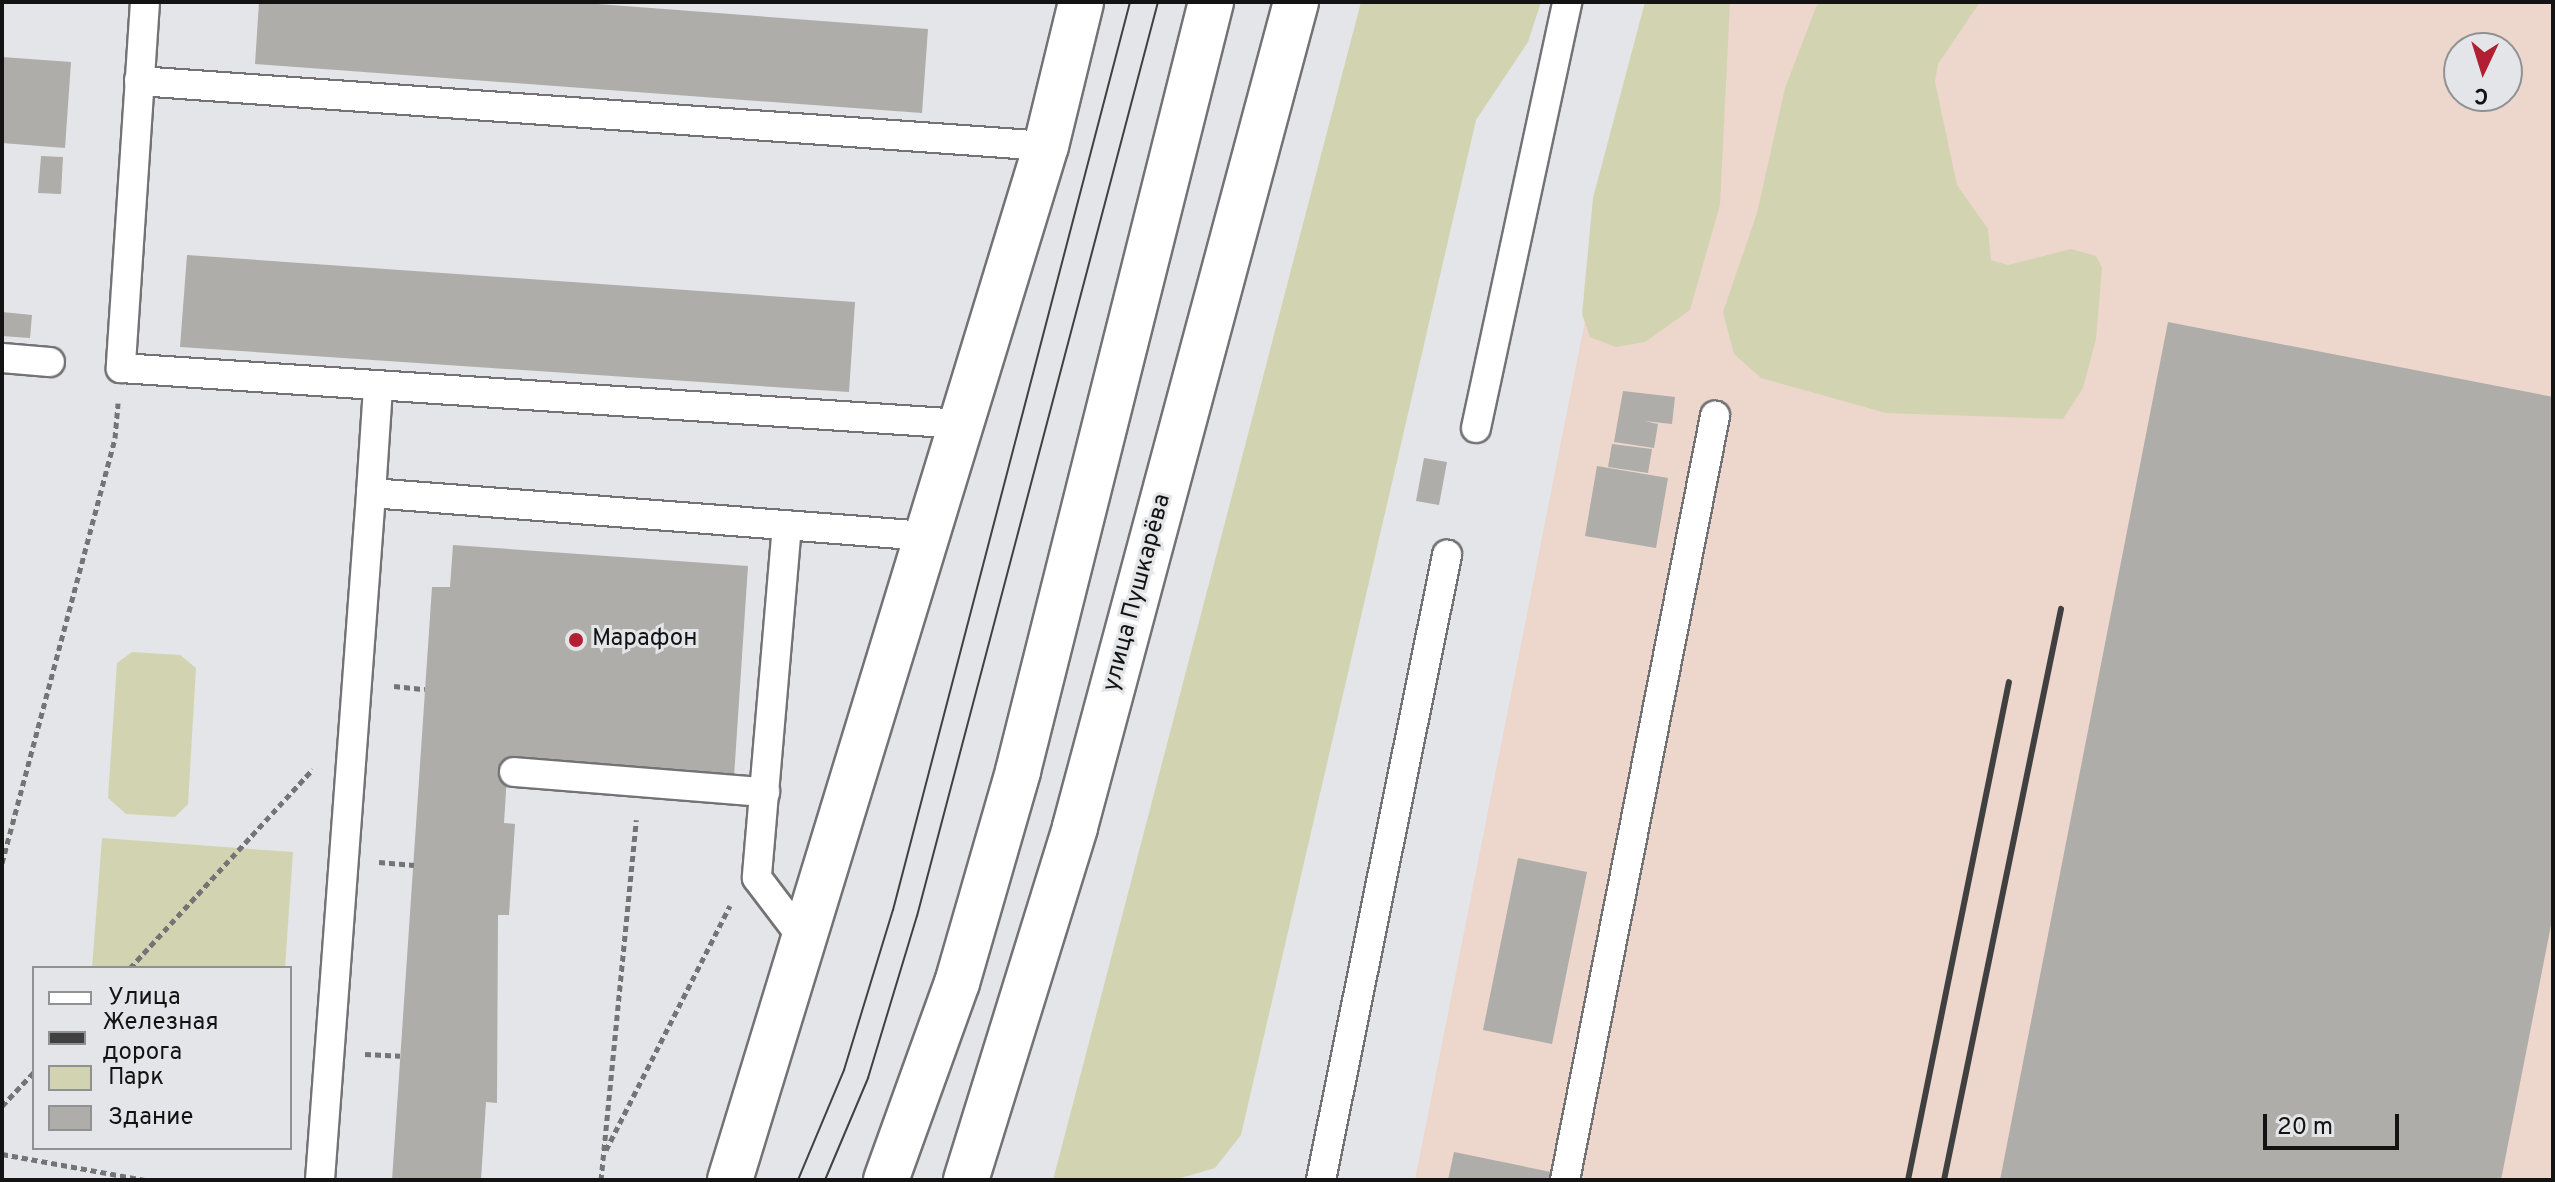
<!DOCTYPE html>
<meta charset="utf-8">
<style>
body{margin:0}
#map{position:relative;width:2555px;height:1182px;overflow:hidden;background:#e4e5e8;font-family:Overpass,sans-serif}
div>[style]{position:absolute}
[style*='--x']{left:calc(var(--x)*1px);top:calc(var(--y)*1px);width:calc(var(--w)*1px);rotate:calc(var(--a)*1deg)}
.industrial>*{inset:0;background:#edd6cb}
.green>*{inset:0;background:#d2d4b1}
.building>*{inset:0;background:#aeadaa}
.path>*{height:5px;margin-top:-2.5px;transform-origin:0;background:repeating-linear-gradient(90deg,#747476 0 6px,transparent 0 10px)}
.roads{filter:drop-shadow(2px 0 #737376) drop-shadow(-2px 0 #737376) drop-shadow(0 2px #737376) drop-shadow(0 -2px #737376)}
.lane>*{height:28px;margin:-14px;padding:0 14px;transform-origin:14px;border-radius:14px;background:#fff}
.street>*{height:44px;margin:-22px;padding:0 22px;transform-origin:22px;border-radius:22px;background:#fff}
.primary>*{height:44px;margin:-22px;padding:0 22px;transform-origin:22px;border-radius:22px;background:#fff}
.tram>*{height:2px;margin:-1px;padding:0 1px;transform-origin:1px;border-radius:1px;background:#404041}
.rail>*{height:6px;margin:-3px;padding:0 3px;transform-origin:3px;border-radius:3px;background:#404041}
.dots>*{width:22px;height:22px;translate:-50% -50%;box-sizing:border-box;border:4px solid #e4e5e8;border-radius:50%}
span{translate:-50% -50%;white-space:nowrap;text-align:center;line-height:1.15;-webkit-text-stroke:6px #e4e5e8;paint-order:stroke}
.street-label{font-size:24px;color:#131314}
.poi-label{font-size:24px;color:#131314}
.left{translate:0 -50%;text-align:left}
.frame{position:absolute;inset:0;border:4px solid #131314;pointer-events:none}
.legend{position:absolute;left:32px;top:966px;width:260px;height:184px;box-sizing:border-box;background:#e4e5e8;border:2px solid #909193;margin:0;padding:10px 14px;list-style:none;font-size:24px;color:#131314}
.legend li{display:flex;align-items:center;gap:16px;height:40px}
.legend b{width:40px;border:2px solid #909193}
.north{position:absolute;left:2443px;top:32px;width:80px;height:80px;box-sizing:border-box;background:#e4e5e8;border:2px solid #909193;border-radius:50%;rotate:184deg;font-size:22px;font-weight:700;line-height:32px;text-align:center;color:#131314}
.north::after{content:'';display:block;margin:auto;width:28px;height:36px;background:#b21f32;clip-path:polygon(50% 0,100% 100%,50% 72%,0 100%)}
.scale{position:absolute;left:2263px;top:1114px;width:136px;height:36px;box-sizing:border-box;border:4px solid #131314;border-top:0;padding-left:10px;font-size:24px;line-height:28px;white-space:nowrap;color:#131314;-webkit-text-stroke:6px #e4e5e8;paint-order:stroke}
</style>
<div id="map">
<div class="industrial">
<i style="clip-path:polygon(evenodd,1648px 2px,2553px 2px,2553px 1180px,1415px 1180px,1648px 2px,2459px 48px,2507px 48px,2507px 96px,2459px 96px,2459px 48px)"></i>
</div>
<div class="green">
<i style="clip-path:polygon(1361px 2px,1541px 2px,1528px 42px,1476px 120px,1241px 1135px,1215px 1168px,1174px 1180px,1053px 1180px)"></i>
<i style="clip-path:polygon(1645px 2px,1730px 2px,1720px 205px,1690px 310px,1645px 342px,1616px 347px,1590px 337px,1582px 314px,1593px 198px)"></i>
<i style="clip-path:polygon(1818px 2px,1980px 2px,1938px 64px,1935px 82px,1957px 185px,1988px 229px,1991px 260px,2008px 265px,2071px 249px,2096px 256px,2102px 267px,2096px 339px,2083px 388px,2063px 419px,1886px 413px,1761px 378px,1734px 354px,1723px 312px,1757px 213px,1785px 88px)"></i>
<i style="clip-path:polygon(132px 652px,180px 655px,196px 668px,188px 804px,175px 817px,126px 814px,108px 798px,117px 663px)"></i>
<i style="clip-path:polygon(102px 838px,293px 852px,285px 968px,92px 968px)"></i>
</div>
<div class="building">
<i style="clip-path:polygon(259px 2px,571px 2px,928px 29px,922px 113px,255px 64px)"></i>
<i style="clip-path:polygon(2px 57px,71px 62px,65px 148px,2px 143px)"></i>
<i style="clip-path:polygon(41px 156px,63px 157px,61px 194px,38px 193px)"></i>
<i style="clip-path:polygon(187px 255px,855px 302px,849px 392px,180px 347px)"></i>
<i style="clip-path:polygon(2px 312px,32px 315px,30px 338px,2px 336px)"></i>
<i style="clip-path:polygon(2168px 322px,2553px 397px,2553px 915px,2501px 1180px,2000px 1180px)"></i>
<i style="clip-path:polygon(1623px 391px,1675px 397px,1672px 424px,1644px 421px,1658px 424px,1654px 448px,1614px 442px)"></i>
<i style="clip-path:polygon(1612px 444px,1652px 449px,1648px 473px,1608px 467px)"></i>
<i style="clip-path:polygon(1424px 458px,1447px 462px,1439px 505px,1416px 501px)"></i>
<i style="clip-path:polygon(1597px 466px,1668px 478px,1656px 548px,1585px 536px)"></i>
<i style="clip-path:polygon(453px 545px,748px 566px,734px 777px,508px 759px,504px 823px,515px 824px,509px 915px,498px 915px,497px 1103px,486px 1102px,481px 1180px,392px 1180px,432px 587px,450px 587px)"></i>
<i style="clip-path:polygon(1518px 858px,1587px 872px,1552px 1044px,1483px 1030px)"></i>
<i style="clip-path:polygon(1454px 1152px,1551px 1172px,1550px 1180px,1448px 1180px)"></i>
</div>
<div class="path">
<i style="--x:394;--y:686;--w:31;--a:6"></i>
<i style="--x:379;--y:862;--w:35;--a:5"></i>
<i style="--x:2;--y:863;--w:440;--a:-75.1"></i>
<i style="--x:115;--y:438;--w:35;--a:-85"></i>
<i style="--x:130;--y:968;--w:270;--a:-47.4"></i>
<i style="--x:365;--y:1054;--w:35;--a:3"></i>
<i style="--x:2;--y:1106;--w:47;--a:-46.7"></i>
<i style="--x:606;--y:1150;--w:274;--a:-63.1"></i>
<i style="--x:2;--y:1154;--w:145;--a:10.3"></i>
<i style="--x:601;--y:1180;--w:362;--a:-84.4"></i>
</div>
<div class="roads">
<div class="lane">
<i style="--x:145;--y:2;--w:367;--a:93.8"></i>
<i style="--x:121;--y:368;--w:842;--a:3.81"></i>
<i style="--x:139;--y:81;--w:909;--a:4.1"></i>
<i style="--x:2;--y:358;--w:48;--a:4.8"></i>
<i style="--x:1476;--y:428;--w:436;--a:-77.9"></i>
<i style="--x:371;--y:493;--w:106;--a:-86.2"></i>
<i style="--x:787;--y:525;--w:354;--a:94.9"></i>
<i style="--x:757;--y:878;--w:78;--a:52.8"></i>
<i style="--x:514;--y:772;--w:252;--a:4.6"></i>
<i style="--x:320;--y:1180;--w:689;--a:-85.75"></i>
<i style="--x:371;--y:493;--w:557;--a:4.43"></i>
<i style="--x:1321;--y:1180;--w:638;--a:-78.6"></i>
<i style="--x:1565;--y:1180;--w:779;--a:-78.89"></i>
</div>
<div class="street">
<i style="--x:730;--y:1180;--w:1081;--a:-73.01"></i>
<i style="--x:1046;--y:146;--w:148;--a:-76.3"></i>
</div>
<div class="primary">
<i style="--x:886;--y:1180;--w:209;--a:-70.2"></i>
<i style="--x:957;--y:983;--w:221;--a:-73.9"></i>
<i style="--x:1018;--y:771;--w:793;--a:-75.91"></i>
<i style="--x:966;--y:1180;--w:369;--a:-72.8"></i>
<i style="--x:1075;--y:827;--w:854;--a:-75"></i>
</div>
</div>
<div class="tram">
<i style="--x:798;--y:1180;--w:119;--a:-67.3"></i>
<i style="--x:844;--y:1070;--w:167;--a:-73"></i>
<i style="--x:893;--y:910;--w:938;--a:-75.37"></i>
<i style="--x:825;--y:1180;--w:111;--a:-67.1"></i>
<i style="--x:868;--y:1078;--w:169;--a:-73.2"></i>
<i style="--x:917;--y:916;--w:945;--a:-75.23"></i>
</div>
<div class="rail">
<i style="--x:1908;--y:1180;--w:508;--a:-78.54"></i>
<i style="--x:1944;--y:1180;--w:583;--a:-78.42"></i>
</div>
<div class="dots">
<i style="left:576px;top:640px;background:#b21f32"></i>
</div>
<div class="street-label">
<span style="left:1138px;top:593px;rotate:-75deg">улица Пушкарёва</span>
</div>
<div class="poi-label">
<span class="left" style="left:592px;top:640px">Марафон</span>
</div>
<div class="frame"></div>
<ul class="legend">
<li><b style="height:10px;background:#fff"></b>Улица</li>
<li><b style="height:10px;background:#404041"></b>Железная дорога</li>
<li><b style="height:22px;background:#d2d4b1"></b>Парк</li>
<li><b style="height:22px;background:#aeadaa"></b>Здание</li>
</ul>
<div class="north">С</div>
<div class="scale">20 m</div>
</div>
